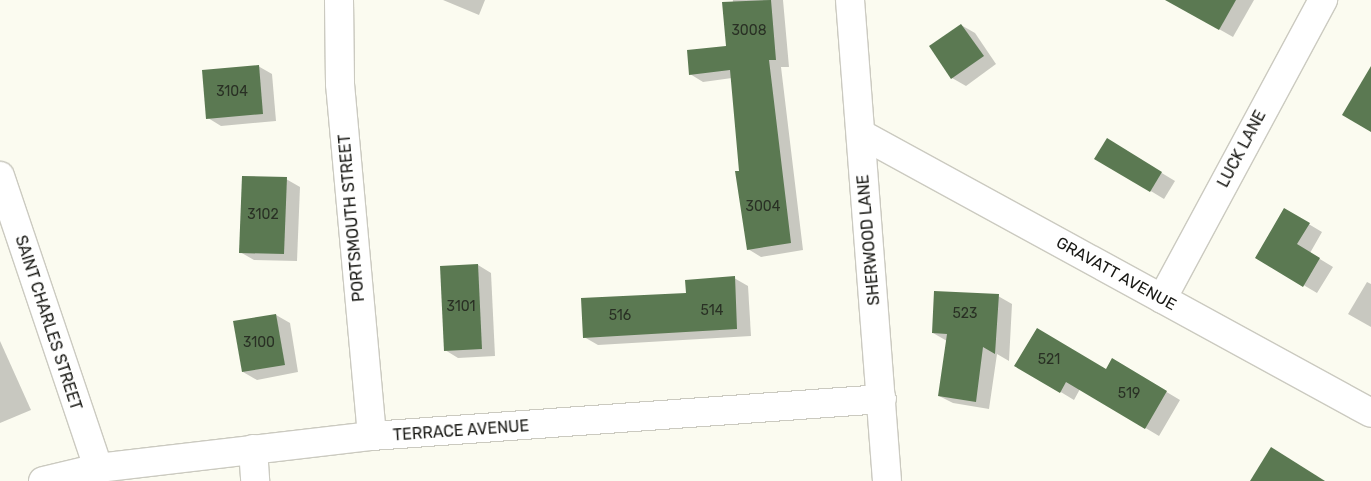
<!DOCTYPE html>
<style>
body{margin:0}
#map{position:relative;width:1371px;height:481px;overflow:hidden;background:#fbfbf0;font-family:Rubik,sans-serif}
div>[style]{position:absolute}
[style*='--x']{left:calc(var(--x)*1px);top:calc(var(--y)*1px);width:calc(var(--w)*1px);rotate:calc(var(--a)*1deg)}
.shadow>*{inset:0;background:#0003}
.building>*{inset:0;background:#5b7952}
.roads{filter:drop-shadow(1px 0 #cbcac0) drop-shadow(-1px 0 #cbcac0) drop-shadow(0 1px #cbcac0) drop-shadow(0 -1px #cbcac0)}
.minor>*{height:28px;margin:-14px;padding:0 14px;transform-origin:14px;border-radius:14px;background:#fff}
span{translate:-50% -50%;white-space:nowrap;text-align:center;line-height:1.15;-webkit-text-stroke:4px #fff;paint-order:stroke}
.number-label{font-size:14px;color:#293024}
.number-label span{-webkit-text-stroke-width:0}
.street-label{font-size:16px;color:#181814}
</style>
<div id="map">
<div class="shadow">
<i style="clip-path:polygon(443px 0,485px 0,479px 15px)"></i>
<i style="clip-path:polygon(733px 0,783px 0,789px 67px,781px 67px,803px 250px,761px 257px,748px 249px,732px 78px,703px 82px,690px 74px,727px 47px)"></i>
<i style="clip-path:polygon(1183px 0,1254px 0,1233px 37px,1180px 7px)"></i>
<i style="clip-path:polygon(961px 25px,975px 33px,996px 64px,966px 86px,952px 78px)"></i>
<i style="clip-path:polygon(258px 66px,272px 74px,276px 121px,221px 126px,208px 118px)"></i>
<i style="clip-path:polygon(1107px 140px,1175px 181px,1164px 199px,1096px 158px)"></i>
<i style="clip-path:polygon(286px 179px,300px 187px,297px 261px,254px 260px,240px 252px)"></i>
<i style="clip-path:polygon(1285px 210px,1322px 232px,1310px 253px,1333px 267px,1317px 293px,1256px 257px)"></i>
<i style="clip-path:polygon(478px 265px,491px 273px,495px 356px,458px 358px,445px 350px)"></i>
<i style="clip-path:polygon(734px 278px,748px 286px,751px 336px,598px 345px,584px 337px)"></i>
<i style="clip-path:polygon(1367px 282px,1371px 284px,1371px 327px,1348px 314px)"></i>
<i style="clip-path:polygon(998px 296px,1012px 304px,1009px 361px,997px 354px,989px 409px,953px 403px,939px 396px,947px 341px,933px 333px)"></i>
<i style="clip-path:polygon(276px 315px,290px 323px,298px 372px,257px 380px,243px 372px)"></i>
<i style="clip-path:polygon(0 341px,31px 410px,0 423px)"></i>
<i style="clip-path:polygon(1113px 360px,1180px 400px,1159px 436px,1080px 389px,1074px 400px,1016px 365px,1107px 370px)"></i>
</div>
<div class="building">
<i style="clip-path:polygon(771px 0,776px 60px,769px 60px,791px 243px,747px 250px,735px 171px,739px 171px,730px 70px,689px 75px,687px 50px,726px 46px,722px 2px)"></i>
<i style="clip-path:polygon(1165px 0,1236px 0,1219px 30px)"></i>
<i style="clip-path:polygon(961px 24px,984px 56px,951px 79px,929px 46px)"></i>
<i style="clip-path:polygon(259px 65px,263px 114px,206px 119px,202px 70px)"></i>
<i style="clip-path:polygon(1371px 66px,1371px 132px,1342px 115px)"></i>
<i style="clip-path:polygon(1107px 138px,1162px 172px,1150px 192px,1094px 159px)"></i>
<i style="clip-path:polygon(242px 176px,287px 177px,284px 254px,239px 253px)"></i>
<i style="clip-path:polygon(1284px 208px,1310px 223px,1297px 244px,1320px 258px,1303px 287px,1255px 258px)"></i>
<i style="clip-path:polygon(478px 264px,482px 349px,444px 351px,440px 266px)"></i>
<i style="clip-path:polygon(735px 276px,737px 329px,583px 338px,581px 298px,686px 293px,685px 280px)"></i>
<i style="clip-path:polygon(934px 291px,999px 294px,995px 354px,983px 347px,976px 402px,938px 396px,947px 334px,932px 333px)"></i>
<i style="clip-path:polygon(276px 314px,285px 365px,242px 372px,233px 321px)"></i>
<i style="clip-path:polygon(1037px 328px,1106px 369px,1112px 358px,1167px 391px,1145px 429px,1066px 382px,1060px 393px,1014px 366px)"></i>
<i style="clip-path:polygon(1271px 447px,1325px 481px,1250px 481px)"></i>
</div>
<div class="roads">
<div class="minor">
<i style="--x:339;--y:0;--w:84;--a:89.3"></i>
<i style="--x:340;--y:84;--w:353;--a:84.8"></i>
<i style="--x:850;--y:0;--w:482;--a:85.6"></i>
<i style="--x:861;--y:134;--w:581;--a:28.68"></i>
<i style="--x:0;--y:176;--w:308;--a:71.4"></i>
<i style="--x:1162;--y:299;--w:340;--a:-61.7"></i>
<i style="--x:253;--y:449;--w:32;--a:86"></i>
<i style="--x:43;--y:481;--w:57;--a:-13.3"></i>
<i style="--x:98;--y:468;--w:276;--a:-6.7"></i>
<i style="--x:372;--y:436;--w:511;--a:-4.15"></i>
</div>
</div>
<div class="number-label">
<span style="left:749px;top:31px">3008</span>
<span style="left:232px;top:92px">3104</span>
<span style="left:763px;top:207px">3004</span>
<span style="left:263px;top:215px">3102</span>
<span style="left:461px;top:307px">3101</span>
<span style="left:712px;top:311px">514</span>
<span style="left:965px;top:314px">523</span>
<span style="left:620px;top:316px">516</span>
<span style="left:259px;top:343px">3100</span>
<span style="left:1049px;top:360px">521</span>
<span style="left:1129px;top:394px">519</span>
</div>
<div class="street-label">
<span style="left:1242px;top:149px;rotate:-62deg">LUCK LANE</span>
<span style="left:352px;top:218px;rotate:-95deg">PORTSMOUTH STREET</span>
<span style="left:869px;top:240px;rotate:-95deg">SHERWOOD LANE</span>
<span style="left:1116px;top:274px;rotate:29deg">GRAVATT AVENUE</span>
<span style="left:48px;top:323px;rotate:72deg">SAINT CHARLES STREET</span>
<span style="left:461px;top:431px;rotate:-4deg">TERRACE AVENUE</span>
</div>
</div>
